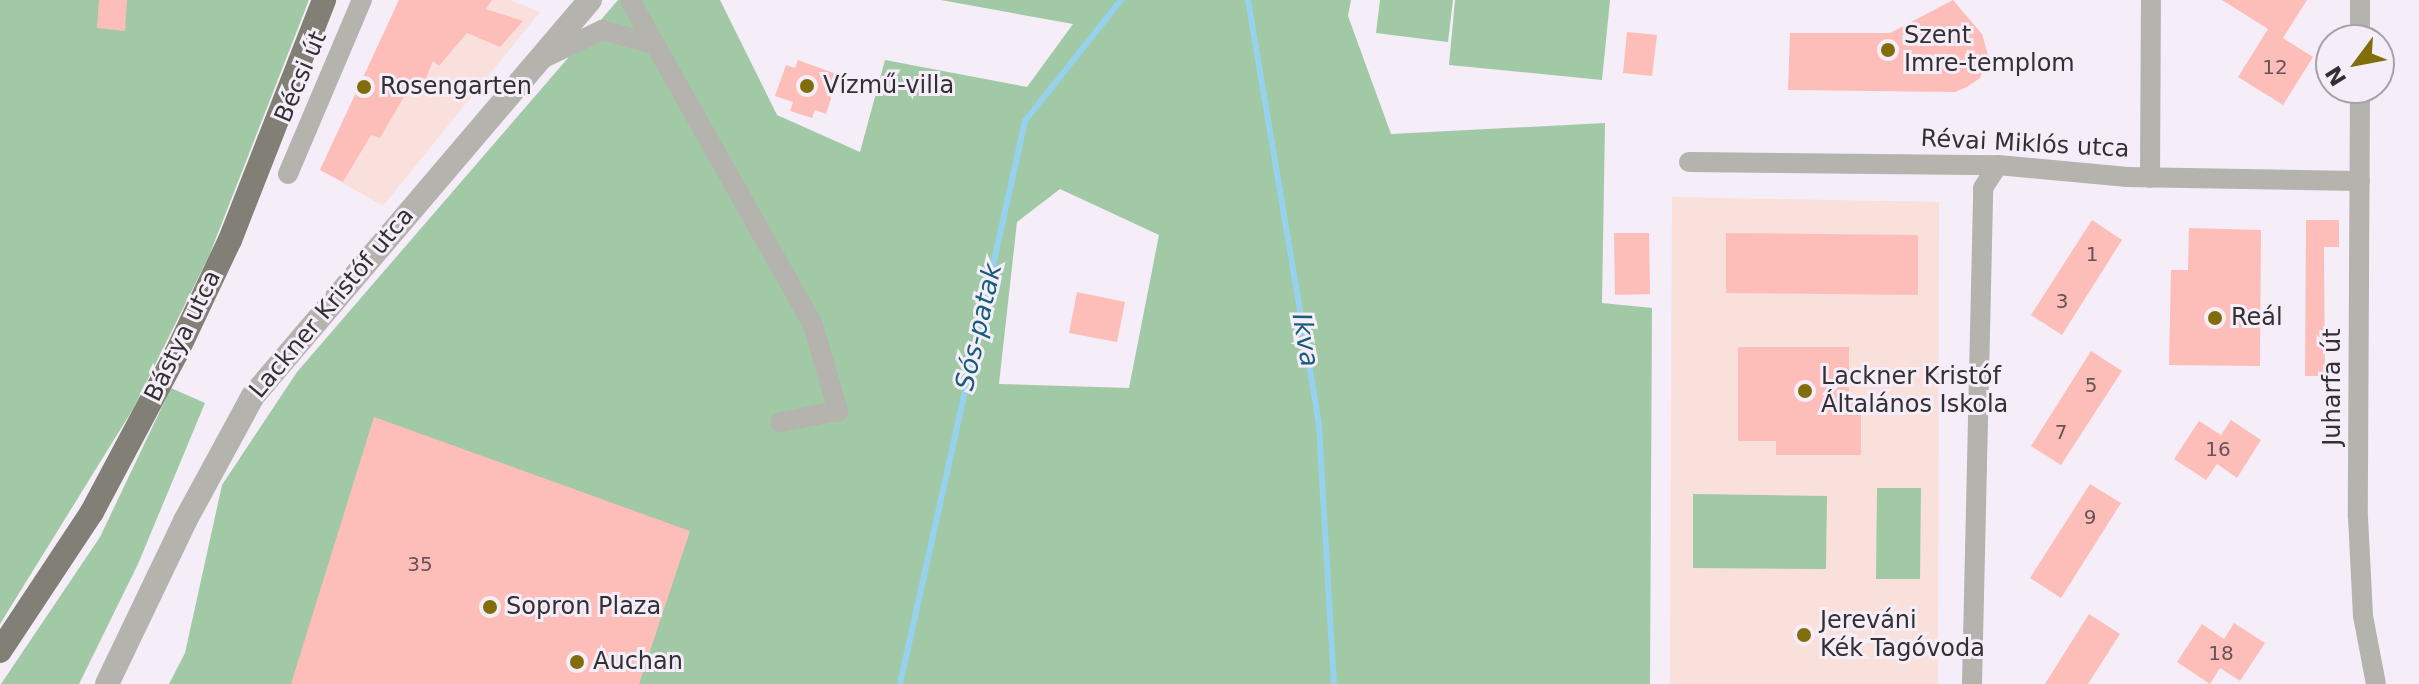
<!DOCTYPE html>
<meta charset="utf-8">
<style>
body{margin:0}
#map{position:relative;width:2419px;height:684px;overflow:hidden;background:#f5edf7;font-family:"DejaVu Sans",sans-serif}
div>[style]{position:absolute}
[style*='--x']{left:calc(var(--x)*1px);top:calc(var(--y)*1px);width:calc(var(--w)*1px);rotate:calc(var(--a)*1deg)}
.commercial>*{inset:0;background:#fae0dc}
.education>*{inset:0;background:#fae0da}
.green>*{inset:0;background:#a1c9a6}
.stream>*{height:6px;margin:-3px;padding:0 3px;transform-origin:3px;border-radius:3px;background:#96d1ee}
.building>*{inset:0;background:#fdbeba}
.minor>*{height:20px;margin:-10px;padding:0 10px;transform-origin:10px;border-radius:10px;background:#b4b3ae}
.tertiary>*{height:24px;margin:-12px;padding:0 12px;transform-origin:12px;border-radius:12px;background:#b4b3ae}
.primary>*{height:24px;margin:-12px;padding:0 12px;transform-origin:12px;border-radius:12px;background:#827f76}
.dots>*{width:22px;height:22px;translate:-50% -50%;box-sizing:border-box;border:4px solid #f5edf7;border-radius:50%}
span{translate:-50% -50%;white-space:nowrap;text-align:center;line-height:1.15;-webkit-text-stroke:6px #f5edf7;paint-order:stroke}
.number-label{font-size:20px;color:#665456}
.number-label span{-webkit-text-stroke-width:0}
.poi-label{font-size:24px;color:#333034}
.left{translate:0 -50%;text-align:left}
.street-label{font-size:24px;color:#333034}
.water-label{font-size:26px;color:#145e7b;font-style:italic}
.north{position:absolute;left:2315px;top:24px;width:80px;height:80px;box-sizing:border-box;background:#f5edf7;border:2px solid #a7a1a9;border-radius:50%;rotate:238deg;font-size:22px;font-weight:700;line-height:32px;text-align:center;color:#333034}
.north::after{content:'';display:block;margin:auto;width:28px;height:36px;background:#816e0b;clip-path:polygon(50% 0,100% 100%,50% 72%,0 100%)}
</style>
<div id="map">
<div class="commercial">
<i style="clip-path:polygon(399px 0,510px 0,540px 12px,383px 206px,320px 170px)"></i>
</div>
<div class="education">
<i style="clip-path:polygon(1672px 197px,1939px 202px,1938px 684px,1670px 684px)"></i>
</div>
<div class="green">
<i style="clip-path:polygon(0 0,309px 0,209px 256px,133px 409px,0 624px)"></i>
<i style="clip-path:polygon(evenodd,618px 0,720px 0,777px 115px,860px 152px,885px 60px,1027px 87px,1073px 24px,941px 0,1351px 0,1348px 16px,1391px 134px,1605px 123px,1602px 303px,1652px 308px,1650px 684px,169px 684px,185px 653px,222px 485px,297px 372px,618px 0,1060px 189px,1159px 235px,1129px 388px,999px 384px,1017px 222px,1060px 189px)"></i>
<i style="clip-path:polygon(1380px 0,1453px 0,1448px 42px,1376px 33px)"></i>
<i style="clip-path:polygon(1455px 0,1610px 0,1602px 80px,1449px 65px)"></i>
<i style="clip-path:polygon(171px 388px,205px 403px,138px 564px,79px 684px,1px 684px,100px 537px)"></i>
<i style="clip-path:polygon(1877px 488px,1921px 488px,1920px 579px,1876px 579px)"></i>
<i style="clip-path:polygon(1693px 494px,1827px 496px,1826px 569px,1693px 568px)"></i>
</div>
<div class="stream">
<i style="--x:1248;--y:0;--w:432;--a:80.5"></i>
<i style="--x:1319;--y:426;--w:258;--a:86.7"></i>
<i style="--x:900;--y:684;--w:577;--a:-77.48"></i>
<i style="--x:1025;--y:121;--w:154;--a:-51.6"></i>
</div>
<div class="building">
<i style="clip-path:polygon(99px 0,127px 0,125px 31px,97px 28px)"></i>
<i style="clip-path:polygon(399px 0,492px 0,486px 9px,523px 21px,500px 47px,467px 33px,439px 66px,433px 61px,422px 88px,412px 83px,380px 138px,371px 135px,343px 182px,320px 170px)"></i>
<i style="clip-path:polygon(1953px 0,1982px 34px,1988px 55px,1980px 78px,1967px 87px,1955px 92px,1788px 90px,1790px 33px,1890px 33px)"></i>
<i style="clip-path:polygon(2222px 0,2307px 0,2283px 38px,2313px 57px,2283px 105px,2238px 77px,2268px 29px)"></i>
<i style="clip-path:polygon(1627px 32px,1657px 35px,1652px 76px,1623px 73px)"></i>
<i style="clip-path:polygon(798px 60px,839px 75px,826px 114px,815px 110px,812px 118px,790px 111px,793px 102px,775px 96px,786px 65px,795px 68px)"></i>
<i style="clip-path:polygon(2092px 220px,2122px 240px,2062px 335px,2031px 315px)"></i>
<i style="clip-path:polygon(2306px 220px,2339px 220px,2339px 247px,2324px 247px,2325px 376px,2305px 376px)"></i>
<i style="clip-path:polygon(2189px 228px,2261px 230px,2260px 366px,2169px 365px,2171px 270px,2188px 270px)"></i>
<i style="clip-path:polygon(1614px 233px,1649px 233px,1650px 294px,1615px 295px)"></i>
<i style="clip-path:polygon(1726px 233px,1918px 235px,1918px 295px,1726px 293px)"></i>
<i style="clip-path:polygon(1077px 292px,1125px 302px,1117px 342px,1069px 333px)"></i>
<i style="clip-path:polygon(1738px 347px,1849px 347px,1849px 395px,1861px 395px,1861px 455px,1776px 455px,1776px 441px,1738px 441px)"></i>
<i style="clip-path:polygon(2091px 351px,2122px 371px,2061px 465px,2031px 446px)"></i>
<i style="clip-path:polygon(374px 417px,690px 531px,639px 684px,291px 684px)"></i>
<i style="clip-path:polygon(2231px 420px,2261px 440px,2237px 478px,2217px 464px,2206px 480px,2174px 459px,2199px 421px,2221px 435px)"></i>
<i style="clip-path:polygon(2090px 484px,2121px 503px,2061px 598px,2030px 578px)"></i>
<i style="clip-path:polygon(2089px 614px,2120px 634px,2088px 684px,2045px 684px)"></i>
<i style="clip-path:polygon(2234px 623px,2265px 643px,2240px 681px,2220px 668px,2210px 684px,2177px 662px,2202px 624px,2224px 639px)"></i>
</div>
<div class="minor">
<i style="--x:630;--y:0;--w:373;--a:60.6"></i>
<i style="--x:813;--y:325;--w:90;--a:73.8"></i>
<i style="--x:838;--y:411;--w:59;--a:169.3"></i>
<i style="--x:2360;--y:40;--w:40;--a:-90"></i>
<i style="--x:546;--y:57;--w:62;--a:-25.7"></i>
<i style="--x:602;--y:30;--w:54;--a:15.1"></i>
<i style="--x:2360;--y:88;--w:429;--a:90.3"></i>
<i style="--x:2358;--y:517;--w:99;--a:87.1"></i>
<i style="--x:2363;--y:616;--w:69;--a:79.2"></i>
<i style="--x:1689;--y:162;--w:309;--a:0.6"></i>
<i style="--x:1998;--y:165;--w:130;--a:5.3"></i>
<i style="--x:2127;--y:177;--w:233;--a:1"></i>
<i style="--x:288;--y:174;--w:189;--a:-67"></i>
<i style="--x:2150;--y:178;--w:178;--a:-89.7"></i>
<i style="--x:1972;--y:684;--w:496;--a:-88.7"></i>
<i style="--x:1983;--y:188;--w:27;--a:-57"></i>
</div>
<div class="tertiary">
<i style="--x:107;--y:684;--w:181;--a:-64.4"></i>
<i style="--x:185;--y:521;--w:142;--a:-61.5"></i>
<i style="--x:253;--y:396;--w:520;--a:-49.6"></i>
</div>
<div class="primary">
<i style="--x:0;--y:651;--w:167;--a:-56.5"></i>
<i style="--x:92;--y:512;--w:179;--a:-62"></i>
<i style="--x:176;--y:354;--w:126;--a:-64.7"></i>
<i style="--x:230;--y:240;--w:258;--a:-68.6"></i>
</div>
<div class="dots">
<i style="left:1888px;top:50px;background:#816e0b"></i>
<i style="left:807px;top:86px;background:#816e0b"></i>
<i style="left:364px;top:87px;background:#816e0b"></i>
<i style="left:2215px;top:318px;background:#816e0b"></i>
<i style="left:1805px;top:391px;background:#816e0b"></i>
<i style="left:490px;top:607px;background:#816e0b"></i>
<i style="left:1804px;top:635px;background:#816e0b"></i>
<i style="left:577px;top:662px;background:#816e0b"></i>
</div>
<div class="number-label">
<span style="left:2275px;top:67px">12</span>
<span style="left:2092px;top:254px">1</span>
<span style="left:2062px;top:301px">3</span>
<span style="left:2091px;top:385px">5</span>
<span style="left:2061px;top:432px">7</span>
<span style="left:2218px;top:449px">16</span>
<span style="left:2090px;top:517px">9</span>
<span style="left:420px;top:564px">35</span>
<span style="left:2221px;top:653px">18</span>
</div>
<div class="poi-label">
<span class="left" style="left:1904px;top:50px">Szent<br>Imre-templom</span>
<span class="left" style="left:823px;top:86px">Vízmű-villa</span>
<span class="left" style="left:380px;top:87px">Rosengarten</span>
<span class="left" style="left:2231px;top:318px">Reál</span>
<span class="left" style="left:1821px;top:391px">Lackner Kristóf<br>Általános Iskola</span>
<span class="left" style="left:506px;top:607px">Sopron Plaza</span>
<span class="left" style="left:1820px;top:635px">Jereváni<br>Kék Tagóvoda</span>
<span class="left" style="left:593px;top:662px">Auchan</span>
</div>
<div class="street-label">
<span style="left:301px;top:77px;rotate:-67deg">Bécsi út</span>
<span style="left:2025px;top:144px;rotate:3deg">Révai Miklós utca</span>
<span style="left:332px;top:303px;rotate:-50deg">Lackner Kristóf utca</span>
<span style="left:183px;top:336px;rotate:-64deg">Bástya utca</span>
<span style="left:2333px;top:387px;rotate:-90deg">Juharfa út</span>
</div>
<div class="water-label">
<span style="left:979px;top:327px;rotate:-77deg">Sós-patak</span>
<span style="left:1305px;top:340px;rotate:80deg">Ikva</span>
</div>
<div class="north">N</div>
</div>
